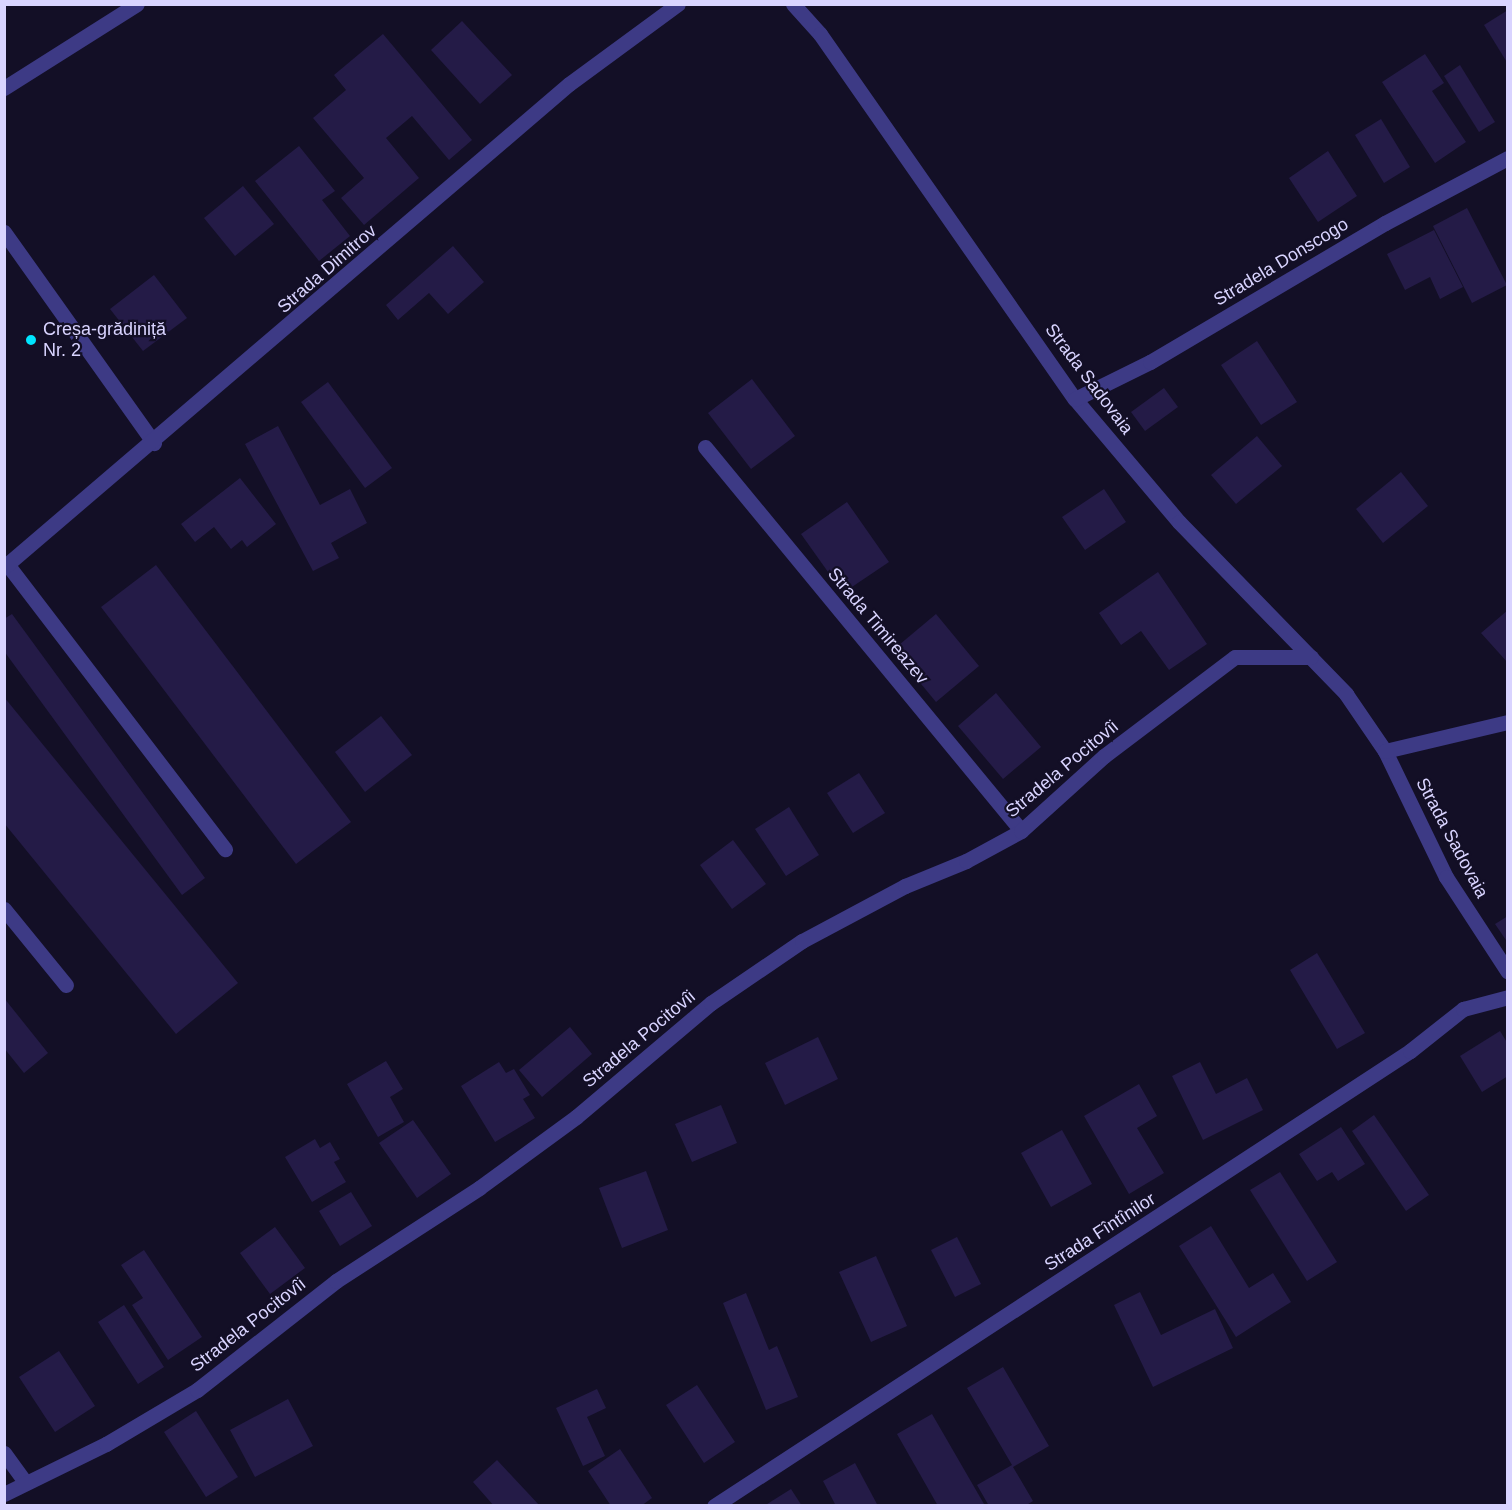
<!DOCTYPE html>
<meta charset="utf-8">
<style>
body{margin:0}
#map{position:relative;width:1512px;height:1510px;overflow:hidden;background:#130f26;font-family:Helvetica,sans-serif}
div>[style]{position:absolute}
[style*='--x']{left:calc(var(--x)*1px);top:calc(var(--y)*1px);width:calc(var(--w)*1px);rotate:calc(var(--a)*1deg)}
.building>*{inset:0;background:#241b47}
.minor>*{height:15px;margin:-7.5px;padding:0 7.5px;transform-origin:7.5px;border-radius:7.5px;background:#3d3a85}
.dots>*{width:16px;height:16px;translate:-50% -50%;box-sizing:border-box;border:3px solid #130f26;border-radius:50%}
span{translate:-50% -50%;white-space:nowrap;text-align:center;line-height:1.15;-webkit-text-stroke:4.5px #130f26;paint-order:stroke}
.street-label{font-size:18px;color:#d9d4ff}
.poi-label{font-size:18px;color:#d9d4ff}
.left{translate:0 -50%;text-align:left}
.frame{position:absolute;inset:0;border:6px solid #d9d4ff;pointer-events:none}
</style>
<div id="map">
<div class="building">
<i style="clip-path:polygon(1508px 10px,1508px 64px,1484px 25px)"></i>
<i style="clip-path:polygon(462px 21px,512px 75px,480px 104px,431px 50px)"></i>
<i style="clip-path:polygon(383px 34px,472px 140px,449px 160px,412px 116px,386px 138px,419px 178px,364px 225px,341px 198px,364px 178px,313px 118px,346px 90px,334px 75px)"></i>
<i style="clip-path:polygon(1425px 54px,1444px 83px,1432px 91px,1466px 142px,1435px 163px,1382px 82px)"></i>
<i style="clip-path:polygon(1460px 65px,1495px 122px,1479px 132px,1444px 76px)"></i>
<i style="clip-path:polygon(1381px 119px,1410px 167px,1384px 183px,1355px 135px)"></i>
<i style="clip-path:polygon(299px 146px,335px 191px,322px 200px,350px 236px,319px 261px,255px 181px)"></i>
<i style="clip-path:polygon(1328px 151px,1357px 196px,1318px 222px,1289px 178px)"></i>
<i style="clip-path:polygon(243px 186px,274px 224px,235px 256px,204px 218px)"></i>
<i style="clip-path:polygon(1467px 208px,1507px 285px,1472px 303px,1433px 226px)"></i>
<i style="clip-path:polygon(1434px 230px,1463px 287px,1440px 299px,1430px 277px,1405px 290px,1387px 254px)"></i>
<i style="clip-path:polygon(453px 246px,484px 282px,448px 314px,429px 293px,398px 320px,386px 305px)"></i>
<i style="clip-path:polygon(154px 275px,187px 318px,143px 351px,110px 309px)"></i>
<i style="clip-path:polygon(1257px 341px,1297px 402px,1261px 425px,1221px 365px)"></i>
<i style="clip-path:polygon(752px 379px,795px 436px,751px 469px,708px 413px)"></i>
<i style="clip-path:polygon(328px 382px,392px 468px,365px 488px,301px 402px)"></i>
<i style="clip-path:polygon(1164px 388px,1178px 407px,1145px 431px,1131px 412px)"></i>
<i style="clip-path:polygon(278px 426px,320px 505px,350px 489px,367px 523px,331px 543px,339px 558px,313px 571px,245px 444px)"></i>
<i style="clip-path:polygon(1257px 436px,1282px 466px,1236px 504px,1211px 475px)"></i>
<i style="clip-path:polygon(1401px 472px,1428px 506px,1383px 543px,1356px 509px)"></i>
<i style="clip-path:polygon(240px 478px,276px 524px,247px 547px,242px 540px,231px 549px,214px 527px,195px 542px,181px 524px)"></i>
<i style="clip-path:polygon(1104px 489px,1126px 522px,1085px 550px,1062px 517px)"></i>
<i style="clip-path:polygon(847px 502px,889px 562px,843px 593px,801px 534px)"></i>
<i style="clip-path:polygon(156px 565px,351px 822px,296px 864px,101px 607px)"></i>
<i style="clip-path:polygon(1158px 572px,1207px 644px,1169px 670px,1141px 631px,1121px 645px,1099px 613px)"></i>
<i style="clip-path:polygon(1508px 610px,1508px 663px,1481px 633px)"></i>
<i style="clip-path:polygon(12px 614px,205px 878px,182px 895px,4px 651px,4px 619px)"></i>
<i style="clip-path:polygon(936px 614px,979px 666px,936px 702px,893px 650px)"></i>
<i style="clip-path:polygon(996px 693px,1041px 747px,1003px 779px,958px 726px)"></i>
<i style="clip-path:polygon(4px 697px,238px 983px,176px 1034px,4px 823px)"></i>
<i style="clip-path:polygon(381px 716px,412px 755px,365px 792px,335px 752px)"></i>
<i style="clip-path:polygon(859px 773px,885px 813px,853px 833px,827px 793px)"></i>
<i style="clip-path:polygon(789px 807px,819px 855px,786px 876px,755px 829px)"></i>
<i style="clip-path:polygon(733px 840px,766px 884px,732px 909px,700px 865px)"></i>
<i style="clip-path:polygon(1508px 916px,1508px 943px,1495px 924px)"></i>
<i style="clip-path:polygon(1317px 953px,1365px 1033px,1337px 1049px,1290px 970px)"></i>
<i style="clip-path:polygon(4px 998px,48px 1053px,24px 1073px,4px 1048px)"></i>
<i style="clip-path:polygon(570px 1027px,592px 1054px,542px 1097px,519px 1070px)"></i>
<i style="clip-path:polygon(1500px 1031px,1508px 1044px,1508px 1076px,1482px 1092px,1460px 1056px)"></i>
<i style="clip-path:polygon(818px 1037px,838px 1079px,785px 1105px,765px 1063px)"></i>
<i style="clip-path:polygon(386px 1061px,403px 1089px,390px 1097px,404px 1122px,378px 1137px,347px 1084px)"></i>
<i style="clip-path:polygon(499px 1062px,506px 1073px,514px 1069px,530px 1095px,523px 1099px,535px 1118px,495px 1142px,461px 1086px)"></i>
<i style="clip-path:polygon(1200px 1062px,1216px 1094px,1247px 1078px,1263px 1110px,1203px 1140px,1172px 1076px)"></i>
<i style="clip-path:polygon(1139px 1084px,1157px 1116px,1137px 1128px,1164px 1173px,1129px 1194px,1084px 1116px)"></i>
<i style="clip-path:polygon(721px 1105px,737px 1143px,692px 1162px,675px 1124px)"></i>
<i style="clip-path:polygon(1374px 1115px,1429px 1195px,1406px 1211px,1352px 1131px)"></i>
<i style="clip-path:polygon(413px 1120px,451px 1174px,417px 1198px,379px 1143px)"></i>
<i style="clip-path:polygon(1341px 1127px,1365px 1164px,1338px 1181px,1332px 1172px,1317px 1181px,1299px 1154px)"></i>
<i style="clip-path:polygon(1062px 1130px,1092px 1184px,1051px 1207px,1021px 1153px)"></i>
<i style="clip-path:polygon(315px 1139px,320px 1148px,330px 1142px,340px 1159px,334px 1162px,346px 1182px,312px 1202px,285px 1157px)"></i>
<i style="clip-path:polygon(646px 1171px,668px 1230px,622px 1248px,599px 1188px)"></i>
<i style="clip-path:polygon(1280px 1172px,1337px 1262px,1307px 1281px,1250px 1190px)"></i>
<i style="clip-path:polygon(351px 1192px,372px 1226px,340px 1246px,319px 1211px)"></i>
<i style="clip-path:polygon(1211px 1226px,1249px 1288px,1273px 1273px,1291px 1302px,1236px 1337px,1179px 1246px)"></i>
<i style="clip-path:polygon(275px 1227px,305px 1268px,270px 1294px,240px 1253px)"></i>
<i style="clip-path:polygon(957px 1237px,981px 1284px,955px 1297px,931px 1250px)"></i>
<i style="clip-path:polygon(144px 1250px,202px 1337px,168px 1360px,132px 1305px,143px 1298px,121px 1265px)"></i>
<i style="clip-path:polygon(876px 1256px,907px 1326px,871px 1342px,839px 1272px)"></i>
<i style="clip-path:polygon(1140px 1292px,1161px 1335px,1215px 1309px,1233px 1348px,1153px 1387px,1114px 1305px)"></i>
<i style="clip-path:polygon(746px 1293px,769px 1350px,777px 1346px,798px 1397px,766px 1410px,723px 1303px)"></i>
<i style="clip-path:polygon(124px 1305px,164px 1367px,138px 1384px,98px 1322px)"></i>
<i style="clip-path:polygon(59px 1351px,95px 1406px,55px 1432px,19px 1377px)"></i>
<i style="clip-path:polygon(1003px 1367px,1049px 1446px,1013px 1467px,1033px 1501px,1025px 1506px,989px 1506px,977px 1485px,1012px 1465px,967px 1388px)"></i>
<i style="clip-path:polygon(697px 1385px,735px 1442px,704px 1463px,666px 1405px)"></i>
<i style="clip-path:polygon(597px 1389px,606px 1408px,587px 1417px,605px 1456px,583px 1466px,556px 1408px)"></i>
<i style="clip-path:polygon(288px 1399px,313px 1446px,255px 1477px,230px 1430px)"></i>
<i style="clip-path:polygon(196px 1411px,238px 1477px,206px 1497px,164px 1432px)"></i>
<i style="clip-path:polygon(932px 1414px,984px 1504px,980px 1506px,938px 1506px,897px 1434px)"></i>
<i style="clip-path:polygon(620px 1449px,652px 1498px,641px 1506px,611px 1506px,588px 1471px)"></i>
<i style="clip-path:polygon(497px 1460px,540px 1506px,494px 1506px,473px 1482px)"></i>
<i style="clip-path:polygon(855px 1463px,878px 1506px,836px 1506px,823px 1481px)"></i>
<i style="clip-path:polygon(791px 1489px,802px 1506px,764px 1506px)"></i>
</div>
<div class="minor">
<i style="--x:793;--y:4;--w:40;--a:48"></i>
<i style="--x:820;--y:34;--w:445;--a:55.1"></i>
<i style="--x:1075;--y:399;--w:161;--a:49.8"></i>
<i style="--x:1179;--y:522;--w:240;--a:45.8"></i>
<i style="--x:1346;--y:694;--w:69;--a:55.6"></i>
<i style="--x:1385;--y:751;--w:140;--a:64.2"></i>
<i style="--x:1446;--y:877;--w:113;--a:56.9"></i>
<i style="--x:4;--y:88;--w:157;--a:-32.3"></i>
<i style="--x:4;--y:232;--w:259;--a:54.6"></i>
<i style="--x:1075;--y:399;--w:84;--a:-26.3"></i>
<i style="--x:1150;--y:362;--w:273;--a:-30.6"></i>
<i style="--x:1385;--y:223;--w:139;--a:-27.9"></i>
<i style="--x:705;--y:447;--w:497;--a:50.5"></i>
<i style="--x:7;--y:564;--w:359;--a:52.6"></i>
<i style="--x:4;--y:567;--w:743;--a:-40.53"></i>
<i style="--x:569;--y:84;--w:135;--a:-36.3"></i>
<i style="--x:1385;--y:751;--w:126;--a:-13.3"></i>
<i style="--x:4;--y:909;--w:98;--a:50.8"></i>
<i style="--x:4;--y:1453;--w:37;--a:54"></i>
<i style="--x:4;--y:1494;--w:114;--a:-26.1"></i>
<i style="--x:106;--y:1444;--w:106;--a:-30.7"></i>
<i style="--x:197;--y:1390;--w:177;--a:-38.1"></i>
<i style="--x:336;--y:1281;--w:171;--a:-33"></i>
<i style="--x:479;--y:1188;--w:120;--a:-36.2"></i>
<i style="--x:576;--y:1117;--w:177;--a:-40.2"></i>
<i style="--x:711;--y:1003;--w:110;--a:-34.3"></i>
<i style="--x:802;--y:941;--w:117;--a:-28.1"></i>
<i style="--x:905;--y:886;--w:66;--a:-22.3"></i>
<i style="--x:966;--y:861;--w:63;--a:-28.6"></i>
<i style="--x:1021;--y:831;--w:112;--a:-42.1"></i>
<i style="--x:1104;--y:756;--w:164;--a:-37.1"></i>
<i style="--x:1235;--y:657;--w:76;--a:0"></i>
<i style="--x:714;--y:1506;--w:832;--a:-33.17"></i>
<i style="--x:1410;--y:1051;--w:68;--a:-38.4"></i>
<i style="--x:1463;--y:1009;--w:47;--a:-14.9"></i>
</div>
<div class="dots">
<i style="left:31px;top:340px;background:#00e5ff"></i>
</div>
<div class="street-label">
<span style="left:1281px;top:262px;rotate:-31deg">Stradela Donscogo</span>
<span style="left:327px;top:269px;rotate:-41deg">Strada Dimitrov</span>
<span style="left:1089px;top:379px;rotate:53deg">Strada Sadovaia</span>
<span style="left:878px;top:626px;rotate:50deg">Strada Timireazev</span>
<span style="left:1062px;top:769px;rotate:-40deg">Stradela Pocitovîi</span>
<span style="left:1452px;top:838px;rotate:62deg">Strada Sadovaia</span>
<span style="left:639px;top:1039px;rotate:-40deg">Stradela Pocitovîi</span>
<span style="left:1100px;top:1232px;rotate:-33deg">Strada Fîntînilor</span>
<span style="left:248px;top:1325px;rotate:-38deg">Stradela Pocitovîi</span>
</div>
<div class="poi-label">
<span class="left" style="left:43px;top:340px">Creșa-grădiniță<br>Nr. 2</span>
</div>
<div class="frame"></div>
</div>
